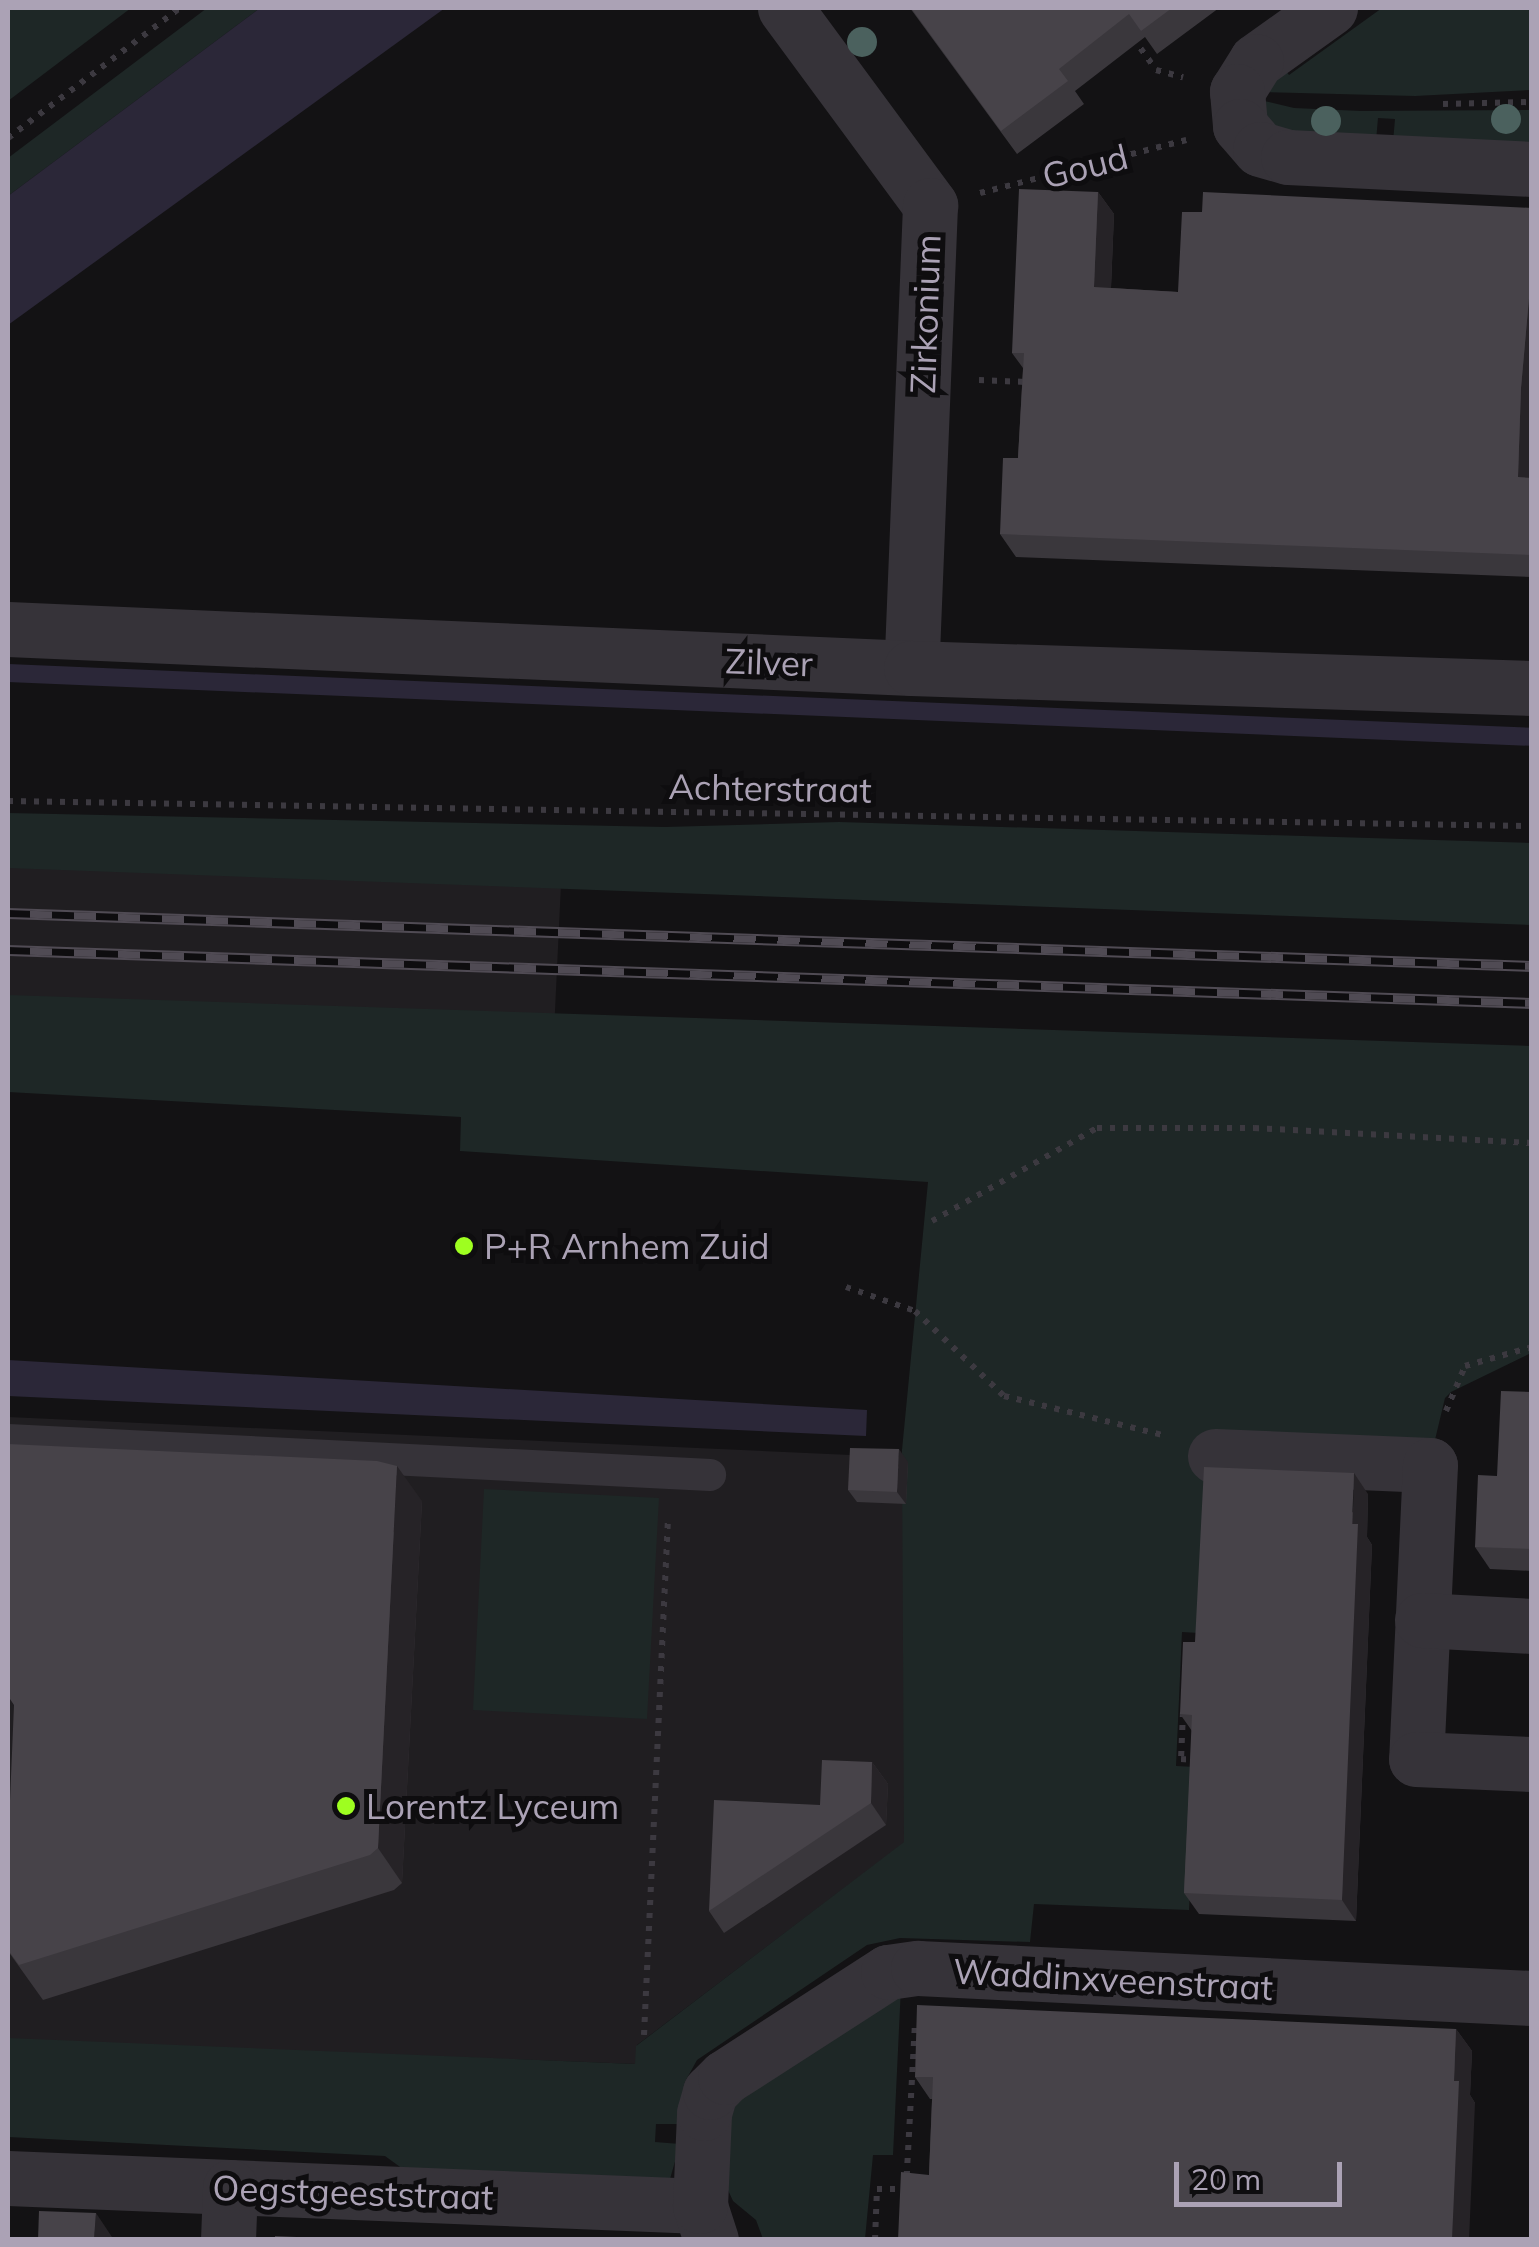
<!DOCTYPE html>
<style>
body{margin:0}
#map{position:relative;width:1539px;height:2247px;overflow:hidden;background:#131214;font-family:Mulish,sans-serif}
div>[style]{position:absolute}
[style*='--x']{left:calc(var(--x)*1px);top:calc(var(--y)*1px);width:calc(var(--w)*1px);rotate:calc(var(--a)*1deg)}
.built>*{inset:0;background:#201e21}
.green>*{inset:0;background:#1e2726}
.water>*{inset:0;background:#2b2738}
.stream>*{height:18px;margin:-9px;padding:0 9px;transform-origin:9px;border-radius:9px;background:#2b2738}
.path>*{height:6px;margin-top:-3px;transform-origin:0;background:repeating-linear-gradient(90deg,#3c3940 0 5px,transparent 0 13px)}
.service>*{height:32px;margin:-16px;padding:0 16px;transform-origin:16px;border-radius:16px;background:#363339}
.minor>*{height:55px;margin:-27.5px;padding:0 27.5px;transform-origin:27.5px;border-radius:27.5px;background:#363339}
.rail>*{height:11px;margin-top:-5.5px;transform-origin:0;background:repeating-linear-gradient(90deg,#0e0d0f 0 22px,#504b54 0 44px);box-sizing:border-box;border-block:2px solid #504b54}
.trees>*{width:30px;height:30px;margin:-15px;border-radius:50%;background:#4b615e}
.wall>*{inset:0;background:#3a373c}
.shaded-wall>*{inset:0;background:#262327}
.building>*{inset:0;background:#474349}
.dots>*{width:28px;height:28px;translate:-50% -50%;box-sizing:border-box;border:5px solid #0e0d0f;border-radius:50%}
span{translate:-50% -50%;white-space:nowrap;text-align:center;line-height:1.15;-webkit-text-stroke:10px #0e0d0f;paint-order:stroke}
.street-label{font-size:35px;color:#aba2b5}
.poi-label{font-size:35px;color:#aba2b5}
.left{translate:0 -50%;text-align:left}
.frame{position:absolute;inset:0;border:10px solid #aba2b5;pointer-events:none}
.scale{position:absolute;left:1174px;top:2162px;width:168px;height:45px;box-sizing:border-box;border:5px solid #aba2b5;border-top:0;padding-left:12px;font-size:30px;line-height:35px;white-space:nowrap;color:#aba2b5;-webkit-text-stroke:8px #0e0d0f;paint-order:stroke}
</style>
<div id="map">
<div class="built">
<i style="clip-path:polygon(8px 850px,561px 884px,554px 1032px,8px 1031px)"></i>
<i style="clip-path:polygon(8px 1417px,917px 1458px,905px 1842px,637px 2045px,636px 2064px,8px 2040px)"></i>
</div>
<div class="green">
<i style="clip-path:polygon(8px 8px,131px 8px,8px 101px)"></i>
<i style="clip-path:polygon(207px 8px,260px 8px,8px 196px,8px 158px)"></i>
<i style="clip-path:polygon(1382px 8px,1531px 8px,1531px 90px,1415px 96px,1260px 92px,1280px 63px,1289px 75px)"></i>
<i style="clip-path:polygon(1260px 100px,1294px 108px,1361px 111px,1531px 110px,1531px 147px,1393px 142px,1395px 119px,1378px 118px,1376px 141px,1280px 130px,1264px 113px)"></i>
<i style="clip-path:polygon(8px 813px,665px 827px,839px 822px,1531px 843px,1531px 925px,8px 868px)"></i>
<i style="clip-path:polygon(8px 995px,1531px 1046px,1531px 1353px,1451px 1392px,1445px 1398px,1434px 1444px,1206px 1440px,1199px 1633px,1182px 1632px,1176px 1766px,1196px 1767px,1189px 1910px,1034px 1904px,1030px 1942px,900px 1938px,867px 1945px,697px 2060px,686px 2080px,681px 2124px,656px 2124px,655px 2142px,680px 2144px,670px 2179px,407px 2172px,385px 2156px,8px 2137px,8px 2038px,635px 2064px,636px 2046px,904px 1842px,902px 1450px,928px 1182px,460px 1151px,461px 1117px,8px 1092px)"></i>
<i style="clip-path:polygon(484px 1489px,659px 1498px,647px 1719px,473px 1710px)"></i>
<i style="clip-path:polygon(901px 1987px,893px 2155px,873px 2155px,865px 2239px,763px 2239px,756px 2220px,733px 2201px,728px 2190px,731px 2097px)"></i>
</div>
<div class="water">
<i style="clip-path:polygon(260px 8px,445px 8px,8px 325px,8px 196px)"></i>
<i style="clip-path:polygon(8px 1360px,867px 1410px,866px 1436px,8px 1396px)"></i>
</div>
<div class="stream">
<i style="--x:8;--y:673;--w:1525;--a:2.4"></i>
</div>
<div class="path">
<i style="--x:1133;--y:38;--w:39;--a:54"></i>
<i style="--x:1156;--y:70;--w:28;--a:15"></i>
<i style="--x:1443;--y:104;--w:89;--a:-1.3"></i>
<i style="--x:8;--y:138;--w:216;--a:-37.1"></i>
<i style="--x:980;--y:193;--w:213;--a:-14.4"></i>
<i style="--x:979;--y:380;--w:47;--a:2.4"></i>
<i style="--x:8;--y:801;--w:1524;--a:0.94"></i>
<i style="--x:932;--y:1221;--w:189;--a:-29.4"></i>
<i style="--x:1097;--y:1128;--w:157;--a:0"></i>
<i style="--x:1254;--y:1128;--w:278;--a:3.1"></i>
<i style="--x:846;--y:1287;--w:73;--a:19.2"></i>
<i style="--x:915;--y:1311;--w:123;--a:43.7"></i>
<i style="--x:1004;--y:1396;--w:168;--a:13.8"></i>
<i style="--x:1446;--y:1411;--w:49;--a:-67.1"></i>
<i style="--x:1465;--y:1366;--w:70;--a:-15.8"></i>
<i style="--x:1183;--y:1712;--w:47;--a:92.4"></i>
<i style="--x:1181;--y:1759;--w:15;--a:4"></i>
<i style="--x:644;--y:2035;--w:517;--a:-87.34"></i>
<i style="--x:875;--y:2240;--w:51;--a:-87.8"></i>
<i style="--x:877;--y:2189;--w:29;--a:0"></i>
<i style="--x:906;--y:2189;--w:165;--a:-86.9"></i>
</div>
<div class="service">
<i style="--x:8;--y:1440;--w:703;--a:2.85"></i>
</div>
<div class="minor">
<i style="--x:785;--y:8;--w:245;--a:53.6"></i>
<i style="--x:930;--y:205;--w:463;--a:92.3"></i>
<i style="--x:1330;--y:8;--w:91;--a:144.4"></i>
<i style="--x:1256;--y:61;--w:36;--a:122"></i>
<i style="--x:1237;--y:91;--w:35;--a:85"></i>
<i style="--x:1240;--y:126;--w:30;--a:49"></i>
<i style="--x:1260;--y:149;--w:29;--a:16"></i>
<i style="--x:1288;--y:157;--w:244;--a:2.8"></i>
<i style="--x:8;--y:629;--w:904;--a:2.47"></i>
<i style="--x:911;--y:668;--w:621;--a:1.84"></i>
<i style="--x:1215;--y:1456;--w:215;--a:2.4"></i>
<i style="--x:1430;--y:1465;--w:294;--a:92.7"></i>
<i style="--x:1416;--y:1759;--w:116;--a:2.5"></i>
<i style="--x:1422;--y:1620;--w:110;--a:3.1"></i>
<i style="--x:8;--y:2178;--w:693;--a:2.32"></i>
<i style="--x:228;--y:2240;--w:53;--a:-87.8"></i>
<i style="--x:711;--y:2240;--w:36;--a:-108"></i>
<i style="--x:700;--y:2206;--w:93;--a:-87.5"></i>
<i style="--x:704;--y:2113;--w:22;--a:-74"></i>
<i style="--x:710;--y:2092;--w:21;--a:-45"></i>
<i style="--x:725;--y:2077;--w:194;--a:-32.8"></i>
<i style="--x:888;--y:1972;--w:30;--a:-8"></i>
<i style="--x:918;--y:1968;--w:615;--a:2.8"></i>
</div>
<div class="rail">
<i style="--x:8;--y:913;--w:1525;--a:1.99"></i>
<i style="--x:8;--y:950;--w:1525;--a:1.99"></i>
</div>
<div class="trees">
<i style="left:862px;top:42px"></i>
<i style="left:1506px;top:119px"></i>
<i style="left:1326px;top:121px"></i>
</div>
<div class="wall">
<i style="clip-path:polygon(910px 8px,1219px 8px,1157px 54px,1145px 37px,1075px 91px,1084px 104px,1017px 154px)"></i>
<i style="clip-path:polygon(1098px 192px,1114px 214px,1111px 288px,1178px 292px,1532px 208px,1532px 577px,1016px 557px,1000px 534px,1018px 458px,1023px 368px,1012px 353px)"></i>
<i style="clip-path:polygon(1532px 1392px,1532px 1571px,1490px 1569px,1475px 1547px,1497px 1476px)"></i>
<i style="clip-path:polygon(908px 1462px,906px 1504px,857px 1502px,848px 1490px)"></i>
<i style="clip-path:polygon(1368px 1494px,1367px 1537px,1372px 1545px,1356px 1921px,1199px 1914px,1184px 1893px,1192px 1731px,1180px 1714px)"></i>
<i style="clip-path:polygon(422px 1501px,402px 1883px,394px 1890px,43px 2000px,8px 1951px)"></i>
<i style="clip-path:polygon(872px 1762px,888px 1784px,886px 1825px,724px 1933px,709px 1911px,820px 1805px)"></i>
<i style="clip-path:polygon(1456px 2029px,1472px 2051px,1470px 2095px,1475px 2103px,929px 2175px,932px 2099px,930px 2099px,915px 2077px)"></i>
</div>
<div class="shaded-wall">
<i style="clip-path:polygon(1098px 192px,1114px 214px,1110px 310px,1094px 287px)"></i>
<i style="clip-path:polygon(1530px 287px,1532px 289px,1532px 496px,1518px 477px,1521px 388px)"></i>
<i style="clip-path:polygon(899px 1449px,908px 1462px,906px 1504px,897px 1492px)"></i>
<i style="clip-path:polygon(397px 1466px,422px 1501px,402px 1883px,378px 1848px)"></i>
<i style="clip-path:polygon(1354px 1473px,1368px 1494px,1367px 1537px,1372px 1545px,1356px 1921px,1342px 1900px)"></i>
<i style="clip-path:polygon(872px 1762px,888px 1784px,886px 1825px,871px 1803px)"></i>
<i style="clip-path:polygon(1456px 2029px,1472px 2051px,1470px 2095px,1475px 2103px,1469px 2240px,1452px 2240px,1454px 2081px)"></i>
<i style="clip-path:polygon(96px 2213px,112px 2237px,112px 2240px,94px 2240px)"></i>
</div>
<div class="building">
<i style="clip-path:polygon(911px 8px,1172px 8px,1141px 31px,1129px 14px,1059px 69px,1068px 81px,1001px 131px)"></i>
<i style="clip-path:polygon(1019px 189px,1098px 192px,1094px 287px,1178px 292px,1182px 212px,1202px 212px,1203px 192px,1532px 208px,1532px 287px,1530px 287px,1521px 388px,1518px 477px,1532px 478px,1532px 555px,1000px 534px,1003px 458px,1018px 458px,1024px 353px,1012px 353px)"></i>
<i style="clip-path:polygon(1501px 1391px,1532px 1392px,1532px 1549px,1475px 1547px,1478px 1475px,1497px 1476px)"></i>
<i style="clip-path:polygon(8px 1444px,377px 1461px,397px 1466px,378px 1848px,370px 1855px,19px 1965px,8px 1950px,8px 1848px,14px 1705px,8px 1696px)"></i>
<i style="clip-path:polygon(850px 1448px,899px 1449px,897px 1492px,848px 1490px)"></i>
<i style="clip-path:polygon(1204px 1467px,1354px 1473px,1352px 1524px,1358px 1524px,1342px 1900px,1184px 1893px,1192px 1715px,1180px 1714px,1183px 1642px,1195px 1642px)"></i>
<i style="clip-path:polygon(822px 1760px,872px 1762px,871px 1803px,709px 1911px,714px 1800px,820px 1805px)"></i>
<i style="clip-path:polygon(917px 2005px,1456px 2029px,1454px 2081px,1459px 2081px,1452px 2240px,898px 2240px,901px 2172px,929px 2175px,933px 2077px,915px 2077px)"></i>
<i style="clip-path:polygon(39px 2211px,96px 2213px,94px 2240px,38px 2240px)"></i>
<i style="clip-path:polygon(275px 2236px,361px 2240px,275px 2240px)"></i>
</div>
<div class="dots">
<i style="left:464px;top:1246px;background:#9efe20"></i>
<i style="left:346px;top:1806px;background:#9efe20"></i>
</div>
<div class="street-label">
<span style="left:1085px;top:166px;rotate:-14deg">Goud</span>
<span style="left:925px;top:314px;rotate:-88deg">Zirkonium</span>
<span style="left:769px;top:662px;rotate:2deg">Zilver</span>
<span style="left:770px;top:788px;rotate:1deg">Achterstraat</span>
<span style="left:1113px;top:1979px;rotate:3deg">Waddinxveenstraat</span>
<span style="left:353px;top:2192px;rotate:2deg">Oegstgeeststraat</span>
</div>
<div class="poi-label">
<span class="left" style="left:484px;top:1246px">P+R Arnhem Zuid</span>
<span class="left" style="left:366px;top:1806px">Lorentz Lyceum</span>
</div>
<div class="frame"></div>
<div class="scale">20 m</div>
</div>
